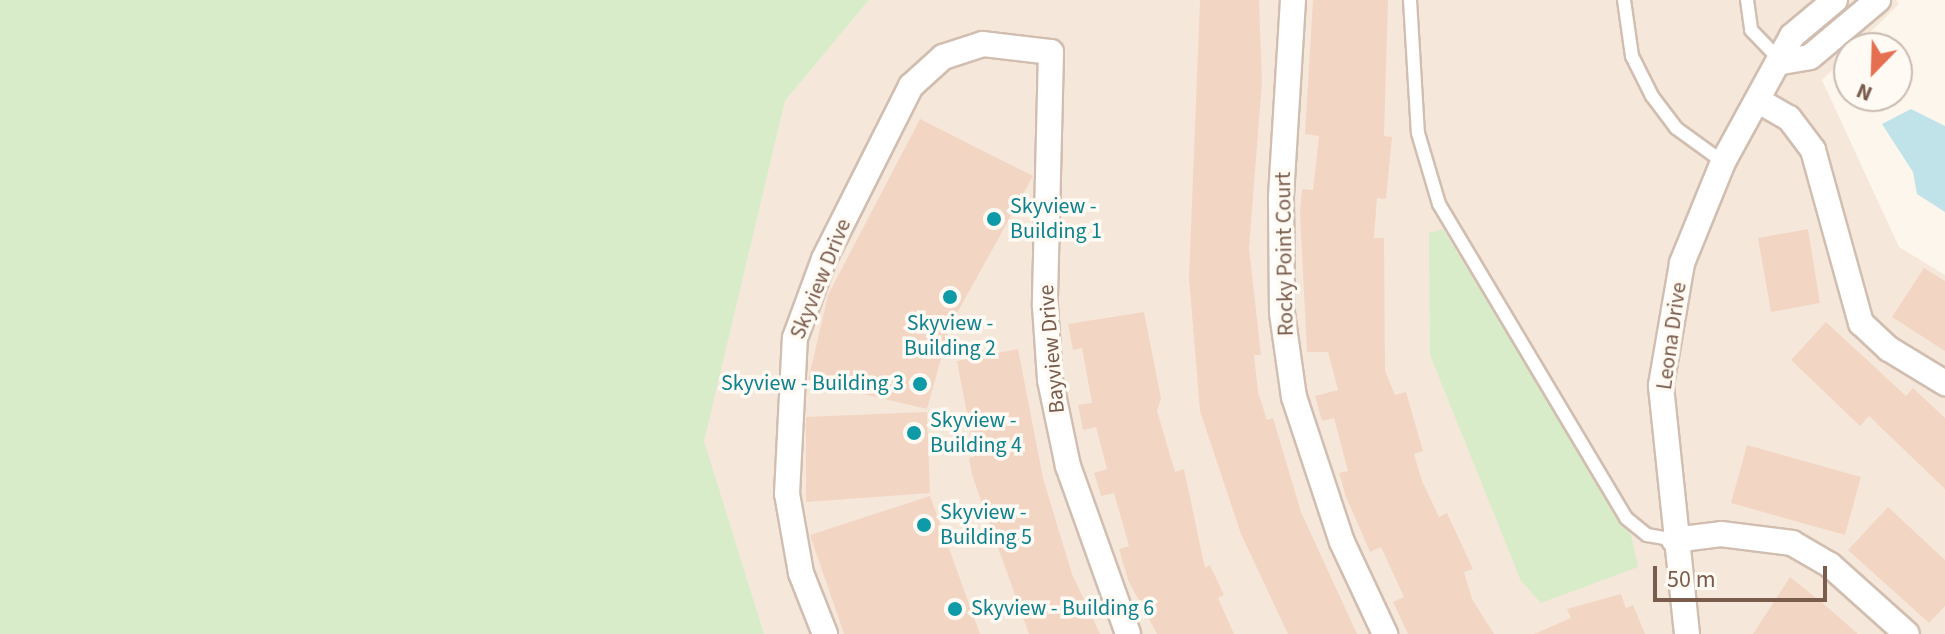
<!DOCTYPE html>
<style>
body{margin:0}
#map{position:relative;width:1945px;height:634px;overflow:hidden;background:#fdf6ec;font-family:"Source Sans 3",sans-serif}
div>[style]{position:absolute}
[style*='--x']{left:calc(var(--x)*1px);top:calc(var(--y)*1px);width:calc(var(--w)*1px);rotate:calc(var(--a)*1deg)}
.residential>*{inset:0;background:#f5e8da}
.green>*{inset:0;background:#d8ecc9}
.water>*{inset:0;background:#bfe3e8}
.building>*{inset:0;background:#f3d5c3}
.roads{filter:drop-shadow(2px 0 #d1beb0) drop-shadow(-2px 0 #d1beb0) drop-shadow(0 2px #d1beb0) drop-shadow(0 -2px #d1beb0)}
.service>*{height:12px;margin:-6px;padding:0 6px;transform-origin:6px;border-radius:6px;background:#fff}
.minor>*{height:24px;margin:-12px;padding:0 12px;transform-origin:12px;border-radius:12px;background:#fff}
.dots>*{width:22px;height:22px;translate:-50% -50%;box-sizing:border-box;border:4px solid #fffaf3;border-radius:50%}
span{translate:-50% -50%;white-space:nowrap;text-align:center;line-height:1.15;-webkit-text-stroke:7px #fffaf3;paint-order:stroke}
.culture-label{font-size:22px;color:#0d838f}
.left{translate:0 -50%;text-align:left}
.right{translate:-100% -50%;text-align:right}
.street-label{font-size:22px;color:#7a5c4d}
.north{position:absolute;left:1833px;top:32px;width:80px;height:80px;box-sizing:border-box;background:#fffaf3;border:2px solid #cabbb1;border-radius:50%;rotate:203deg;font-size:22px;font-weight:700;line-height:32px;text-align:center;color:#7a5c4d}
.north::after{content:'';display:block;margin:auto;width:28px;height:36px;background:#e76f51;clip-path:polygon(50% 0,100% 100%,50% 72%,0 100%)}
.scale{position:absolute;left:1653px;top:566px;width:174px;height:36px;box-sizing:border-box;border:4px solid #7a5c4d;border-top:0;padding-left:10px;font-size:24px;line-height:28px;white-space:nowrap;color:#7a5c4d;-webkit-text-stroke:6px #fffaf3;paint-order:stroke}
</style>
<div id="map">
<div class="residential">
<i style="clip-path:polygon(869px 0,1896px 0,1899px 4px,1822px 80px,1899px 247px,1945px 275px,1945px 634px,764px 634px,703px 442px,785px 101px)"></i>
</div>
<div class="green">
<i style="clip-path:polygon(0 0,869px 0,785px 101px,704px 441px,764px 634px,0 634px)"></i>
<i style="clip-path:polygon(1443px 229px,1631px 535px,1638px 567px,1541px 603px,1521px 581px,1430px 355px,1429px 233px)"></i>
</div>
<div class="water">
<i style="clip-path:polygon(1911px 109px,1945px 126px,1945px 212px,1917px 194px,1913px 172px,1882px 124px)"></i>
</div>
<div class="building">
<i style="clip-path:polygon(1200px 0,1259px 0,1262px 82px,1249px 248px,1261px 355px,1254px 355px,1258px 392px,1267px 420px,1273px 418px,1301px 512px,1357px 634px,1288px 634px,1241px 534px,1200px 411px,1189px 278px)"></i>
<i style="clip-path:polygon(1313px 0,1388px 0,1384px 136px,1392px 137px,1386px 199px,1377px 198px,1374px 238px,1384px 238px,1385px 371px,1395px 395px,1406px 392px,1423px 451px,1414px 454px,1422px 481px,1439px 517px,1447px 513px,1473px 569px,1464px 572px,1472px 599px,1494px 634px,1408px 634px,1393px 602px,1404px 597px,1381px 547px,1370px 552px,1346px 497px,1339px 473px,1348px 471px,1334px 418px,1322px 421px,1315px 396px,1338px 390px,1328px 352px,1307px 352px,1300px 213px,1302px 189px,1313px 190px,1319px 136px,1305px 134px)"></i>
<i style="clip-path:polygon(920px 119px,1033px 176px,950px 326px,927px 409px,808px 381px,828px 295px)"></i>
<i style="clip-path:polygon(1808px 229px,1820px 303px,1771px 312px,1758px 238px)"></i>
<i style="clip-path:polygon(1924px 268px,1945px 281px,1945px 351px,1892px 317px)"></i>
<i style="clip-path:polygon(1144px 312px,1161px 398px,1157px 411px,1175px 472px,1184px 469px,1205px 568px,1210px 565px,1224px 595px,1218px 598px,1234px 634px,1157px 634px,1128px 580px,1119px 549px,1129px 546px,1114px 493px,1101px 496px,1094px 473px,1107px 469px,1096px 427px,1083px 430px,1078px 405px,1092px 403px,1082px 348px,1073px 350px,1068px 324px)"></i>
<i style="clip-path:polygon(1826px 322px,1906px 396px,1913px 388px,1945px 418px,1945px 489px,1869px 416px,1860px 426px,1791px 360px)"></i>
<i style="clip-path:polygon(1018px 349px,1043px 478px,1072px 574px,1100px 634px,1029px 634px,972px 475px,969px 458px,975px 456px,957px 361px)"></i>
<i style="clip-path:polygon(927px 412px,930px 493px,806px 502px,806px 417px)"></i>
<i style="clip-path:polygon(1747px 445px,1861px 477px,1845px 535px,1731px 503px)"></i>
<i style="clip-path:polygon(930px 496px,980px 634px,844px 634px,810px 535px)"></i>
<i style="clip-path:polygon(1888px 507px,1945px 560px,1945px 606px,1929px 623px,1848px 550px)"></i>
<i style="clip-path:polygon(1790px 577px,1825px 605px,1858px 634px,1753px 634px)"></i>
<i style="clip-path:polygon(1621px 594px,1626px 608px,1633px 605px,1645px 634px,1534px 634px,1571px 618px,1567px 609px)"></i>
</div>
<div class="roads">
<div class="service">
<i style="--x:1410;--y:0;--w:133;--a:86.6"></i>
<i style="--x:1418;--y:133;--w:74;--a:73.5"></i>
<i style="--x:1439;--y:204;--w:365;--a:59.2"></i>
<i style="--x:1626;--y:518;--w:27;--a:39"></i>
<i style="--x:1647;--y:535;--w:27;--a:10"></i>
<i style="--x:1624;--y:0;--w:57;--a:81.9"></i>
<i style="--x:1632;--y:56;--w:45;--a:63.4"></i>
<i style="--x:1652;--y:96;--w:40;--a:53"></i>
<i style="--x:1676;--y:128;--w:58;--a:35.9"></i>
<i style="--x:1747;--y:0;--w:30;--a:82"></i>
<i style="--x:1751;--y:30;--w:42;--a:46"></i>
</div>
<div class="minor">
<i style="--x:1293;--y:0;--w:198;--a:93.5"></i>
<i style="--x:1281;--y:198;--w:115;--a:89.5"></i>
<i style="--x:1282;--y:313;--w:85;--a:81.9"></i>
<i style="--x:1294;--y:397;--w:153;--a:71.7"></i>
<i style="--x:1342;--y:542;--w:102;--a:64.9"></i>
<i style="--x:1782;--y:62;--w:28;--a:-10"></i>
<i style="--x:1810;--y:57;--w:89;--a:-40"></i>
<i style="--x:1759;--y:101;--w:34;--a:30"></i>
<i style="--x:1789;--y:118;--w:40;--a:53"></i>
<i style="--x:1813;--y:150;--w:180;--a:74.5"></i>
<i style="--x:1861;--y:323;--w:38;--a:43"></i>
<i style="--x:1889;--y:349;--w:66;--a:31.3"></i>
<i style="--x:1674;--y:540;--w:47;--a:-7.3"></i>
<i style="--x:1721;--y:534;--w:72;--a:7.2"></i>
<i style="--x:1792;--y:543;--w:44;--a:30.1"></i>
<i style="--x:1830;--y:565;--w:103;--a:41.9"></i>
<i style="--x:825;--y:634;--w:66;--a:-111.5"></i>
<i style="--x:801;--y:573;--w:80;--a:-100"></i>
<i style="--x:787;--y:494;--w:156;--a:-87.1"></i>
<i style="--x:795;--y:338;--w:84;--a:-69.8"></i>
<i style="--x:824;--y:259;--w:194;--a:-63.3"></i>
<i style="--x:911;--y:86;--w:43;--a:-42.2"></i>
<i style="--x:943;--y:57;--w:42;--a:-18"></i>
<i style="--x:983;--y:44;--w:68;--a:6.7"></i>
<i style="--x:1051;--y:52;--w:254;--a:91.4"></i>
<i style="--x:1045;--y:306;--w:74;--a:86.1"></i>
<i style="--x:1050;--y:380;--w:88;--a:78.2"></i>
<i style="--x:1068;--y:466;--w:178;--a:70.3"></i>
<i style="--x:1687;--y:634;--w:250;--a:-96"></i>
<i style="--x:1661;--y:385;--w:124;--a:-80.2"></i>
<i style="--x:1682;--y:263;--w:109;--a:-67.9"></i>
<i style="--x:1723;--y:162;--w:144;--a:-61.3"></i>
<i style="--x:1792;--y:36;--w:56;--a:-39.9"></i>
</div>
</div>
<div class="dots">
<i style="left:994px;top:219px;background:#0f9aa8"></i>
<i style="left:950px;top:297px;background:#0f9aa8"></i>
<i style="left:920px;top:384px;background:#0f9aa8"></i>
<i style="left:914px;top:433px;background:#0f9aa8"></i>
<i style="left:924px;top:525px;background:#0f9aa8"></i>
<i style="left:955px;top:609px;background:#0f9aa8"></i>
</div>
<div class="culture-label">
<span class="left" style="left:1010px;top:219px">Skyview -<br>Building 1</span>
<span style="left:950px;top:336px">Skyview -<br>Building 2</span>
<span class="right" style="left:904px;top:384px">Skyview - Building 3</span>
<span class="left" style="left:930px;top:433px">Skyview -<br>Building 4</span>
<span class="left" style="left:940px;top:525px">Skyview -<br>Building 5</span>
<span class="left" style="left:971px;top:609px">Skyview - Building 6</span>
</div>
<div class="street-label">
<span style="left:1285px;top:254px;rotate:-91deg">Rocky Point Court</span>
<span style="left:821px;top:279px;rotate:-68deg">Skyview Drive</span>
<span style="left:1672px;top:336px;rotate:-82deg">Leona Drive</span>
<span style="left:1052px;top:349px;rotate:-95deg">Bayview Drive</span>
</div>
<div class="north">N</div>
<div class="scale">50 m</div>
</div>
